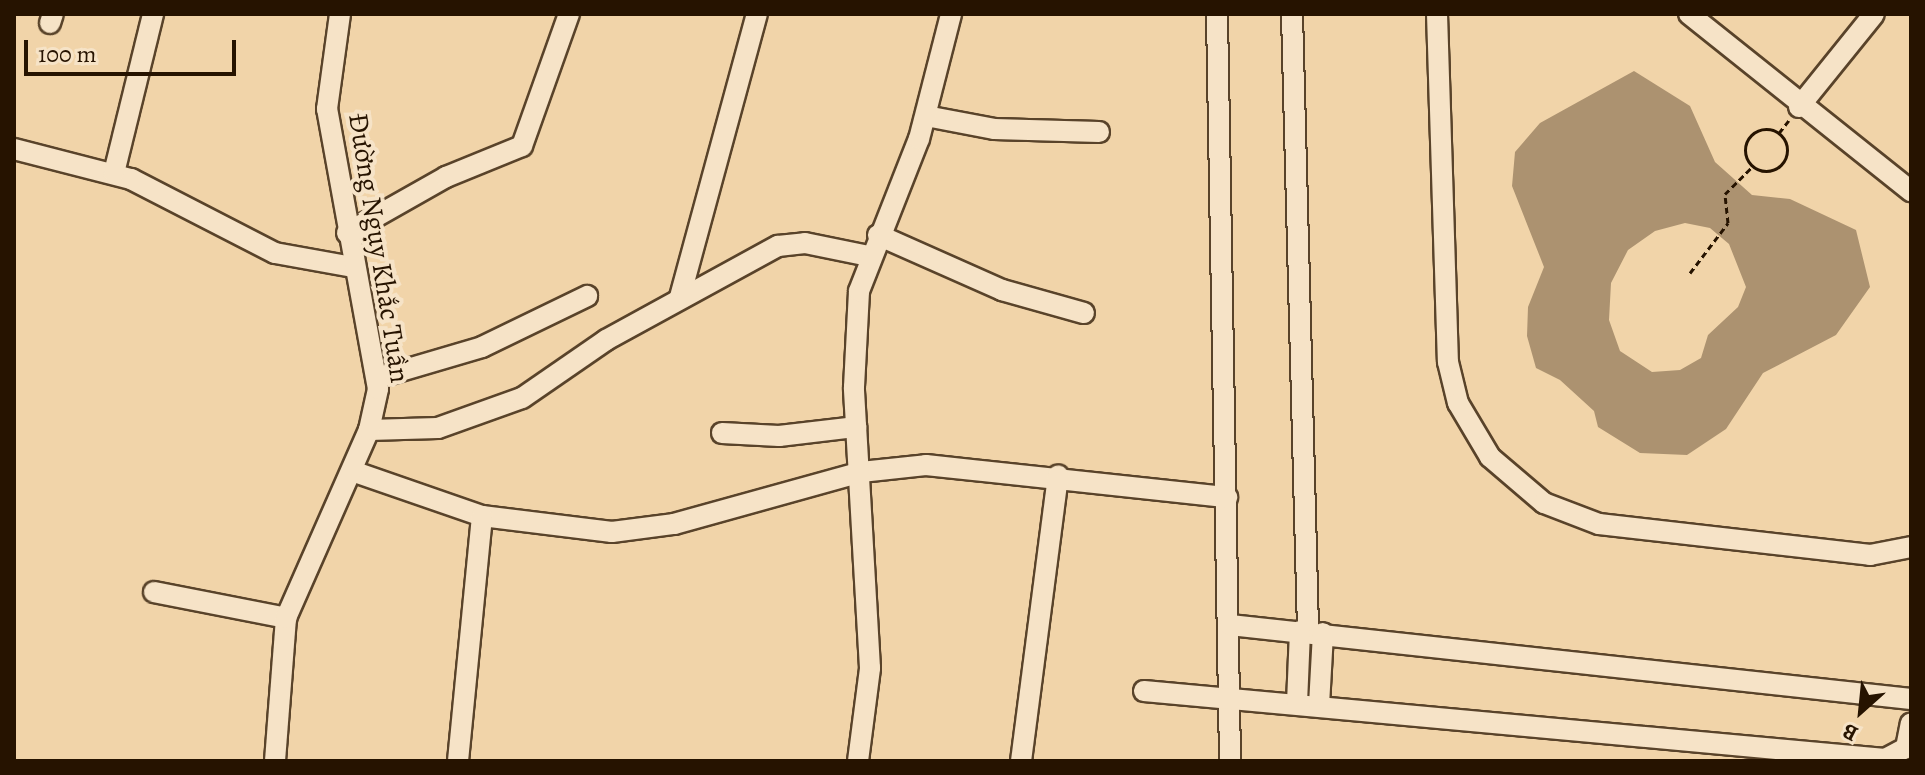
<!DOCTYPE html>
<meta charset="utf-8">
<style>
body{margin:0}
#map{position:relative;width:1925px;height:775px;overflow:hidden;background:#f1d4a9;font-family:Alegreya,serif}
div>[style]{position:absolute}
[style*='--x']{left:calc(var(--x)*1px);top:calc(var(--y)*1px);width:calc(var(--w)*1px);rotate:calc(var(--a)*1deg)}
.water>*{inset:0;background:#ac9270}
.path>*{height:3px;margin-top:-1.5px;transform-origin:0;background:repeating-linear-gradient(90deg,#261300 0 6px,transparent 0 10px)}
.path>.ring{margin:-1.5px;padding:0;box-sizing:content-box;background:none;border:3px solid #261300;border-radius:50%}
.roads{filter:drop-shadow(2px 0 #59432a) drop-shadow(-2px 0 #59432a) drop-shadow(0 2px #59432a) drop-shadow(0 -2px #59432a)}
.minor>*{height:20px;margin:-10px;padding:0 10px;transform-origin:10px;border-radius:10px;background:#f6e3c7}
span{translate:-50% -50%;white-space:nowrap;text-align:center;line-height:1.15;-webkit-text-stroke:8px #f6e3c7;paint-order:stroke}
.street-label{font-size:28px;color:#261300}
.frame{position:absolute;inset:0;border:16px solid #261300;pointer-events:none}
.north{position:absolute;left:1821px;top:671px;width:80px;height:80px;-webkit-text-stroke:6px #f6e3c7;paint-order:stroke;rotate:207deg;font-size:22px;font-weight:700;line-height:32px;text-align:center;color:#261300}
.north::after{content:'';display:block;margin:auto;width:28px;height:36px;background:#261300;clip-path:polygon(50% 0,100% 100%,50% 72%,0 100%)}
.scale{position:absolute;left:24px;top:40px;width:212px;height:36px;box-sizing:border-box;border:4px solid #261300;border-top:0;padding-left:10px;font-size:24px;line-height:28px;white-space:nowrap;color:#261300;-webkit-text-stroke:6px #f6e3c7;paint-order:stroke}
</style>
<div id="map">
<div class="water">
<i style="clip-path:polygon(evenodd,1634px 71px,1690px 106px,1715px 162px,1752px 195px,1790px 199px,1856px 230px,1870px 287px,1836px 335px,1763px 373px,1726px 429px,1687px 455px,1640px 453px,1598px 427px,1594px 411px,1560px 380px,1536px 368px,1527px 336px,1528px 307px,1544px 267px,1512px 186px,1515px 152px,1540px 123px,1634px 71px,1685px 223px,1710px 228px,1729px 244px,1746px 287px,1738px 307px,1708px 335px,1701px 358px,1680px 370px,1652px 372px,1620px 351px,1609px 320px,1611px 283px,1628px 250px,1655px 231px,1685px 223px)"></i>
</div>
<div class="path">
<i class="ring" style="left:1745px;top:129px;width:39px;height:39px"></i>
<i style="--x:1779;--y:133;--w:16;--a:-52"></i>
<i style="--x:1690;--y:273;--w:63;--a:-52.8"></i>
<i style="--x:1728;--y:223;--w:29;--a:-96"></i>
<i style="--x:1725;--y:194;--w:40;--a:-45"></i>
</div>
<div class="roads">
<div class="minor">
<i style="--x:1217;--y:14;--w:747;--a:89"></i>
<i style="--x:1292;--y:14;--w:617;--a:88.51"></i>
<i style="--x:1437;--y:14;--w:348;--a:88.2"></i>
<i style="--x:1448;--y:362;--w:42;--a:76.3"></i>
<i style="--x:1458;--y:403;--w:63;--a:59.3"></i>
<i style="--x:1490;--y:457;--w:71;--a:40.4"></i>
<i style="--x:1544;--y:503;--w:59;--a:20.9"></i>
<i style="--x:1599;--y:524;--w:273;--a:6.5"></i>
<i style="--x:1870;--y:555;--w:42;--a:-11"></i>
<i style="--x:1689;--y:14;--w:284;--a:38.6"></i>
<i style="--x:50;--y:23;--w:9;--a:-72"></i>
<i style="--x:1799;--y:107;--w:119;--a:-51.1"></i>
<i style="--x:926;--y:116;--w:69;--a:10.8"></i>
<i style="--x:994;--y:129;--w:105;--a:1.6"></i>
<i style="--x:14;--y:149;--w:121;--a:14.4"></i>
<i style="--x:131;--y:179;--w:162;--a:27.2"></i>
<i style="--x:275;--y:253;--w:79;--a:10.2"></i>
<i style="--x:114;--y:173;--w:164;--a:-76.2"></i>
<i style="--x:347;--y:233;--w:114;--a:-29.5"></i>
<i style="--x:446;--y:177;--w:82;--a:-22.2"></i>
<i style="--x:522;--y:146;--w:140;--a:-70.4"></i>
<i style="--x:878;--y:235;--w:136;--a:23.9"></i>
<i style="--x:1002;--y:290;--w:85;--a:15.7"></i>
<i style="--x:680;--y:297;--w:293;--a:-74.8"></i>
<i style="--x:377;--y:378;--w:109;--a:-16.4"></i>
<i style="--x:482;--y:347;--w:117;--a:-25.9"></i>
<i style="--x:369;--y:430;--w:69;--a:-1.7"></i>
<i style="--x:438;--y:428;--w:89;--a:-19.7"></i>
<i style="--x:522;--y:398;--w:102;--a:-34.6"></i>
<i style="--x:606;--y:340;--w:196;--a:-28.7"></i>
<i style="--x:778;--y:246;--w:27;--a:-6"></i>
<i style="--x:805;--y:243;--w:65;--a:11.5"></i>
<i style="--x:722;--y:433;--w:57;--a:3"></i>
<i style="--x:779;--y:436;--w:78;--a:-6.7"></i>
<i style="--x:352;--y:471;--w:138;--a:19.1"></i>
<i style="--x:482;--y:516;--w:131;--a:7"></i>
<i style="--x:612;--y:532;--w:63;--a:-7.4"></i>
<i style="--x:674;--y:524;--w:194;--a:-15.5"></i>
<i style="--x:861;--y:472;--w:65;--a:-6.1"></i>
<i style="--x:926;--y:465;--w:303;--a:6.1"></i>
<i style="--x:154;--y:592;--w:135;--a:11.1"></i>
<i style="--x:1230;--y:625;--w:685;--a:6.2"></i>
<i style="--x:1144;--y:691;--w:744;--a:5.24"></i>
<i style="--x:1885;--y:759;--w:24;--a:-28"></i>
<i style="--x:1906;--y:748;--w:25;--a:-79"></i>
<i style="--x:1297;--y:703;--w:72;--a:-87.6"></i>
<i style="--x:1319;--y:705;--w:72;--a:-86.8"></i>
<i style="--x:275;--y:761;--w:143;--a:-85.6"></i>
<i style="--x:286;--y:618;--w:206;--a:-66.2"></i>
<i style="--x:369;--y:430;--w:42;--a:-77.6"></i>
<i style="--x:378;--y:389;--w:285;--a:-100.3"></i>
<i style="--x:327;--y:109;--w:96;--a:-82.2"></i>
<i style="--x:458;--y:761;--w:246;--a:-84.4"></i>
<i style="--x:858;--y:761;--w:94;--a:-82.6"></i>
<i style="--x:870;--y:668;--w:281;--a:-93.3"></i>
<i style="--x:854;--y:387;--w:96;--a:-87"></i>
<i style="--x:859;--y:291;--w:163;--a:-68.5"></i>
<i style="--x:919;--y:139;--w:129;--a:-75.6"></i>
<i style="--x:1021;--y:761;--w:288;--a:-82.6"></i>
</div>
</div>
<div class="street-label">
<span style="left:379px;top:248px;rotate:81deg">Đường Ngụy Khắc Tuần</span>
</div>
<div class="frame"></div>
<div class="north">B</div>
<div class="scale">100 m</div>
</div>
